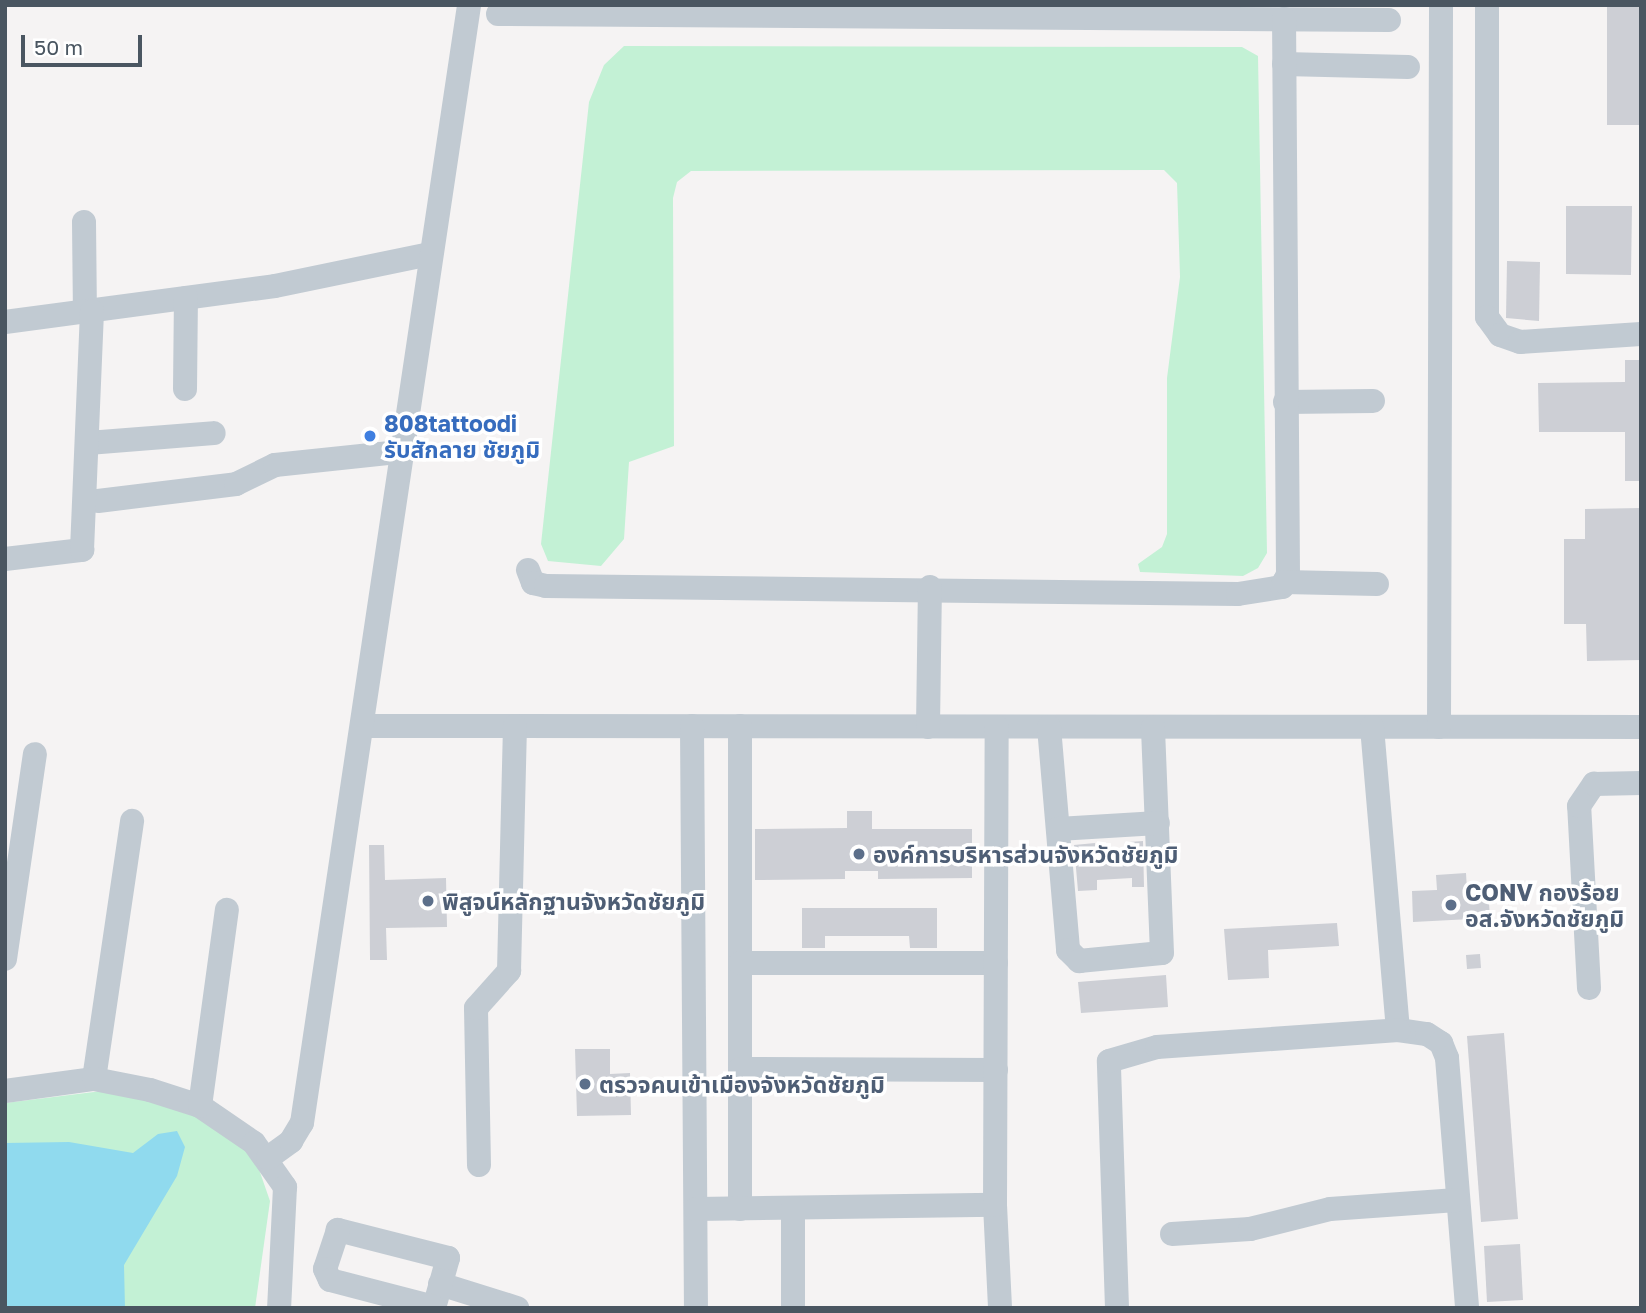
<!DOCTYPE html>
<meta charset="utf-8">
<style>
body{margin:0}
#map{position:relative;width:1646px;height:1313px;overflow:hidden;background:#f5f3f3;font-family:"Golos Text","Noto Sans Thai",sans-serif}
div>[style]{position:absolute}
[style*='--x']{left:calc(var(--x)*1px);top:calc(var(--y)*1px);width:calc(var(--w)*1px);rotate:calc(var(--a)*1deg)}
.green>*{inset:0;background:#c3f1d5}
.water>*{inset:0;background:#90daee}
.building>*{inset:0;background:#cdcfd5}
.minor>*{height:24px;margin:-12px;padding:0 12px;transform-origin:12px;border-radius:12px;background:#c1cad2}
.dots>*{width:19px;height:19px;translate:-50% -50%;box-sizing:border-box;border:4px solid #fff;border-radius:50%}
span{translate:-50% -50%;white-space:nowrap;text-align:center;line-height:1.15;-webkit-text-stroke:7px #fff;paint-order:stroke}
.shop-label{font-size:23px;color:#366cbe;font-weight:700}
.left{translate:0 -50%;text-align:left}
.service-label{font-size:23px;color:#4e5e75;font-weight:700}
.frame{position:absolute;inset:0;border:7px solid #4a5661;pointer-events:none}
.scale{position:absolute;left:21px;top:35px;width:121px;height:32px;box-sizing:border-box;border:4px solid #4a5661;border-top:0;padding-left:9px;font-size:21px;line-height:24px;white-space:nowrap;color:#4a5661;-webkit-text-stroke:5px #fff;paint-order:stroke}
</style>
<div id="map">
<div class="green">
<i style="clip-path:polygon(624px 46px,1242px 47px,1258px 56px,1267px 553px,1258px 568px,1243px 576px,1140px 572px,1138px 564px,1162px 547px,1167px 534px,1167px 378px,1180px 277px,1177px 183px,1164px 170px,691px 171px,677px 182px,673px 198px,674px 446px,629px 462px,624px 539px,601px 566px,548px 561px,541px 544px,589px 102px,604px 65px)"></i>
<i style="clip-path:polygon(102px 1091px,162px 1101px,215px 1124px,254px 1155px,270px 1201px,255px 1308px,5px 1308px,5px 1103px)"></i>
</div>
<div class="water">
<i style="clip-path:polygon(177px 1131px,185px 1147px,177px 1176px,124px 1265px,125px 1308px,5px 1308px,5px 1143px,69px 1142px,133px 1153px,158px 1134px)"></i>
</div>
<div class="building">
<i style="clip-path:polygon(1607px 5px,1641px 5px,1641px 125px,1607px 125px)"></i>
<i style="clip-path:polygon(1566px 206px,1632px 206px,1631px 275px,1566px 274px)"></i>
<i style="clip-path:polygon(1507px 261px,1540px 262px,1539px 321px,1506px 318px)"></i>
<i style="clip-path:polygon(1625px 360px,1641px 360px,1641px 481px,1625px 481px,1625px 432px,1539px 432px,1538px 383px,1625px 382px)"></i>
<i style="clip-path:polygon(1641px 508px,1641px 660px,1587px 661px,1586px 624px,1564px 624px,1564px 539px,1585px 539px,1585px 509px)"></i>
<i style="clip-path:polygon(847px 811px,872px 811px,872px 829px,972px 829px,972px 878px,878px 879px,878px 871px,845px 871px,845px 879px,755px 880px,755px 829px,847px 828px)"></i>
<i style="clip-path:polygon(1143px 841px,1144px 887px,1132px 887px,1132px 878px,1097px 880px,1097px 890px,1078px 891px,1074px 845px,1095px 843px,1096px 857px,1130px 855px,1129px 842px)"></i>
<i style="clip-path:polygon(369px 845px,384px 845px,385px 880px,446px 878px,447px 927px,386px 928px,387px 960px,370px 960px)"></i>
<i style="clip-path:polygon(1466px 873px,1467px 890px,1488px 888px,1490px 918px,1413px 922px,1412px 891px,1437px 890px,1436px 875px)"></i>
<i style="clip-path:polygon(802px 908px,937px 908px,937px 948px,910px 948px,909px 936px,825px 936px,825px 948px,802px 948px)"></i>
<i style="clip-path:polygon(1337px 923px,1339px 946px,1268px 950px,1269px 978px,1228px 980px,1224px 929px)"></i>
<i style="clip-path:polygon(1480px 954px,1481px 968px,1467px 969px,1466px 955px)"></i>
<i style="clip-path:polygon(1166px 975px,1168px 1007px,1081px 1013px,1078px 982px)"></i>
<i style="clip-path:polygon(1504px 1033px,1518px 1219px,1481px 1222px,1467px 1036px)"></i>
<i style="clip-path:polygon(575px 1049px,610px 1049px,610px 1074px,630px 1073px,631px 1115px,577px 1116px)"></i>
<i style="clip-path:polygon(1520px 1244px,1523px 1300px,1487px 1302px,1484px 1246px)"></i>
</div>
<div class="minor">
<i style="--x:1487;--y:5;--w:312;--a:90"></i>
<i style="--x:1487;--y:317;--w:22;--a:54"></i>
<i style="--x:1500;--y:335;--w:21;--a:19"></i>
<i style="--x:1520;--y:342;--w:121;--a:-3.8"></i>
<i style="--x:498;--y:14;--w:891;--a:0.39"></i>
<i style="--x:1284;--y:64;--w:124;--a:1.4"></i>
<i style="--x:84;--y:222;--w:89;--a:89.4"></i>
<i style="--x:5;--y:322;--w:272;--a:-7.6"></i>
<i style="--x:275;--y:286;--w:157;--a:-11.7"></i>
<i style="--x:185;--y:389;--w:91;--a:-89.4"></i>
<i style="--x:1285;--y:402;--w:88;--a:-0.7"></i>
<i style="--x:88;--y:443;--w:126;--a:-4.5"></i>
<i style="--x:98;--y:501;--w:139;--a:-7"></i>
<i style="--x:236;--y:484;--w:43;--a:-26"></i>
<i style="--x:275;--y:465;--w:125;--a:-6"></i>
<i style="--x:5;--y:559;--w:78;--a:-6.7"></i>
<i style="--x:82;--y:550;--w:239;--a:-87.6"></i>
<i style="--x:528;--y:570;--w:14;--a:69"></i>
<i style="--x:533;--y:583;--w:13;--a:13"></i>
<i style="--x:546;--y:586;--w:692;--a:0.66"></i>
<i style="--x:1238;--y:594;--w:45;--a:-9"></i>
<i style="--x:1282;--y:587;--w:14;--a:-65"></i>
<i style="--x:1288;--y:574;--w:555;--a:-90.41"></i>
<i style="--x:1284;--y:582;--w:93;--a:1.2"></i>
<i style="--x:366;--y:726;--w:1275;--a:0.04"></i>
<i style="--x:692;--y:726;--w:582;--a:89.61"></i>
<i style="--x:740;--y:726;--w:483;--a:90"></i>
<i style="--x:928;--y:727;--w:140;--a:-89.2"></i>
<i style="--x:1049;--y:727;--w:224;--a:85.1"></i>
<i style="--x:1068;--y:950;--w:16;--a:45"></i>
<i style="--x:1079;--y:961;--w:83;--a:-5.5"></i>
<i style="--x:1162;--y:953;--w:226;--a:-92.3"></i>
<i style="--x:1372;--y:727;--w:304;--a:85.1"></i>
<i style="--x:1398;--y:1030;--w:29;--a:8"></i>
<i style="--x:1427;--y:1034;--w:17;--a:33"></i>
<i style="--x:1441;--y:1043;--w:16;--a:68"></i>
<i style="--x:1447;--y:1058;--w:251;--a:85.4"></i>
<i style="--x:1439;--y:727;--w:722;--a:-89.84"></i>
<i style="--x:1058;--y:829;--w:100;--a:-3.4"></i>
<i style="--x:5;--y:959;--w:207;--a:-81.7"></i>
<i style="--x:740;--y:963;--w:256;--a:0"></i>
<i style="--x:1589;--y:988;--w:182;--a:-93.1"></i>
<i style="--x:1579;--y:806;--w:27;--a:-56"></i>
<i style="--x:1594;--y:784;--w:47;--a:-1.2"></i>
<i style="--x:740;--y:1069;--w:256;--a:0.2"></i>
<i style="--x:94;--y:1079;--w:261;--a:-81.6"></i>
<i style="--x:5;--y:1091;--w:90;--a:-7.7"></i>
<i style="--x:94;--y:1079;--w:57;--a:11.1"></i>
<i style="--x:150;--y:1090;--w:52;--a:17.7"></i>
<i style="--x:200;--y:1106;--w:65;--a:34.4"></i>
<i style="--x:254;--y:1143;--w:54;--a:54.8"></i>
<i style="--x:285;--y:1187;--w:121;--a:92.8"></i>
<i style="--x:200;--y:1106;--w:198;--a:-82.2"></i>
<i style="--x:268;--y:1158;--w:29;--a:-36"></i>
<i style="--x:291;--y:1141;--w:21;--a:-59"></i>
<i style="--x:302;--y:1123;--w:1130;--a:-81.5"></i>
<i style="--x:479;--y:1165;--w:157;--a:-91.1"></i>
<i style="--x:476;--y:1008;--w:50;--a:-48.3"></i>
<i style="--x:509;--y:971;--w:245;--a:-88.6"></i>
<i style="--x:995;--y:1205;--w:103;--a:87.2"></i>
<i style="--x:696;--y:1209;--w:299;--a:-0.8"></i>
<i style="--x:995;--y:1205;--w:478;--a:-89.8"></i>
<i style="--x:1172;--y:1234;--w:78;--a:-3.7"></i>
<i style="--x:1250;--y:1229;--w:82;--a:-14"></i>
<i style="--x:1330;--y:1209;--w:127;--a:-4.1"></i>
<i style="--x:440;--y:1284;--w:81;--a:17.3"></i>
<i style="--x:434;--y:1308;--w:52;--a:-74.4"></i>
<i style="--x:448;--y:1258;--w:114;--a:-165.7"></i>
<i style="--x:338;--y:1230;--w:41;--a:108.4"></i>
<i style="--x:325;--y:1269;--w:12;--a:66"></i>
<i style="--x:330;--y:1280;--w:107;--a:14.6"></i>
<i style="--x:793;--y:1308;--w:100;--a:-90"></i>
<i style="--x:1117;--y:1308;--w:247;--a:-91.9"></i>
<i style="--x:1109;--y:1061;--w:50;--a:-16.3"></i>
<i style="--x:1157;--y:1047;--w:242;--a:-4"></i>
</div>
<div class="dots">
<i style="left:370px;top:436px;background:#3f7fe0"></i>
<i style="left:859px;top:854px;background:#5c6f8a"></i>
<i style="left:428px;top:901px;background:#5c6f8a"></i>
<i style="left:1451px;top:905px;background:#5c6f8a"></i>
<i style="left:585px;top:1084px;background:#5c6f8a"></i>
</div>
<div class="shop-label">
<span class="left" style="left:384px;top:436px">808tattoodi<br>รับสักลาย ชัยภูมิ</span>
</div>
<div class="service-label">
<span class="left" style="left:873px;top:854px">องค์การบริหารส่วนจังหวัดชัยภูมิ</span>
<span class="left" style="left:1465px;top:905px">CONV กองร้อย<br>อส.จังหวัดชัยภูมิ</span>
<span class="left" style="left:442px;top:901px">พิสูจน์หลักฐานจังหวัดชัยภูมิ</span>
<span class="left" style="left:599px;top:1084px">ตรวจคนเข้าเมืองจังหวัดชัยภูมิ</span>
</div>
<div class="frame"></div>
<div class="scale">50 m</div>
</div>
